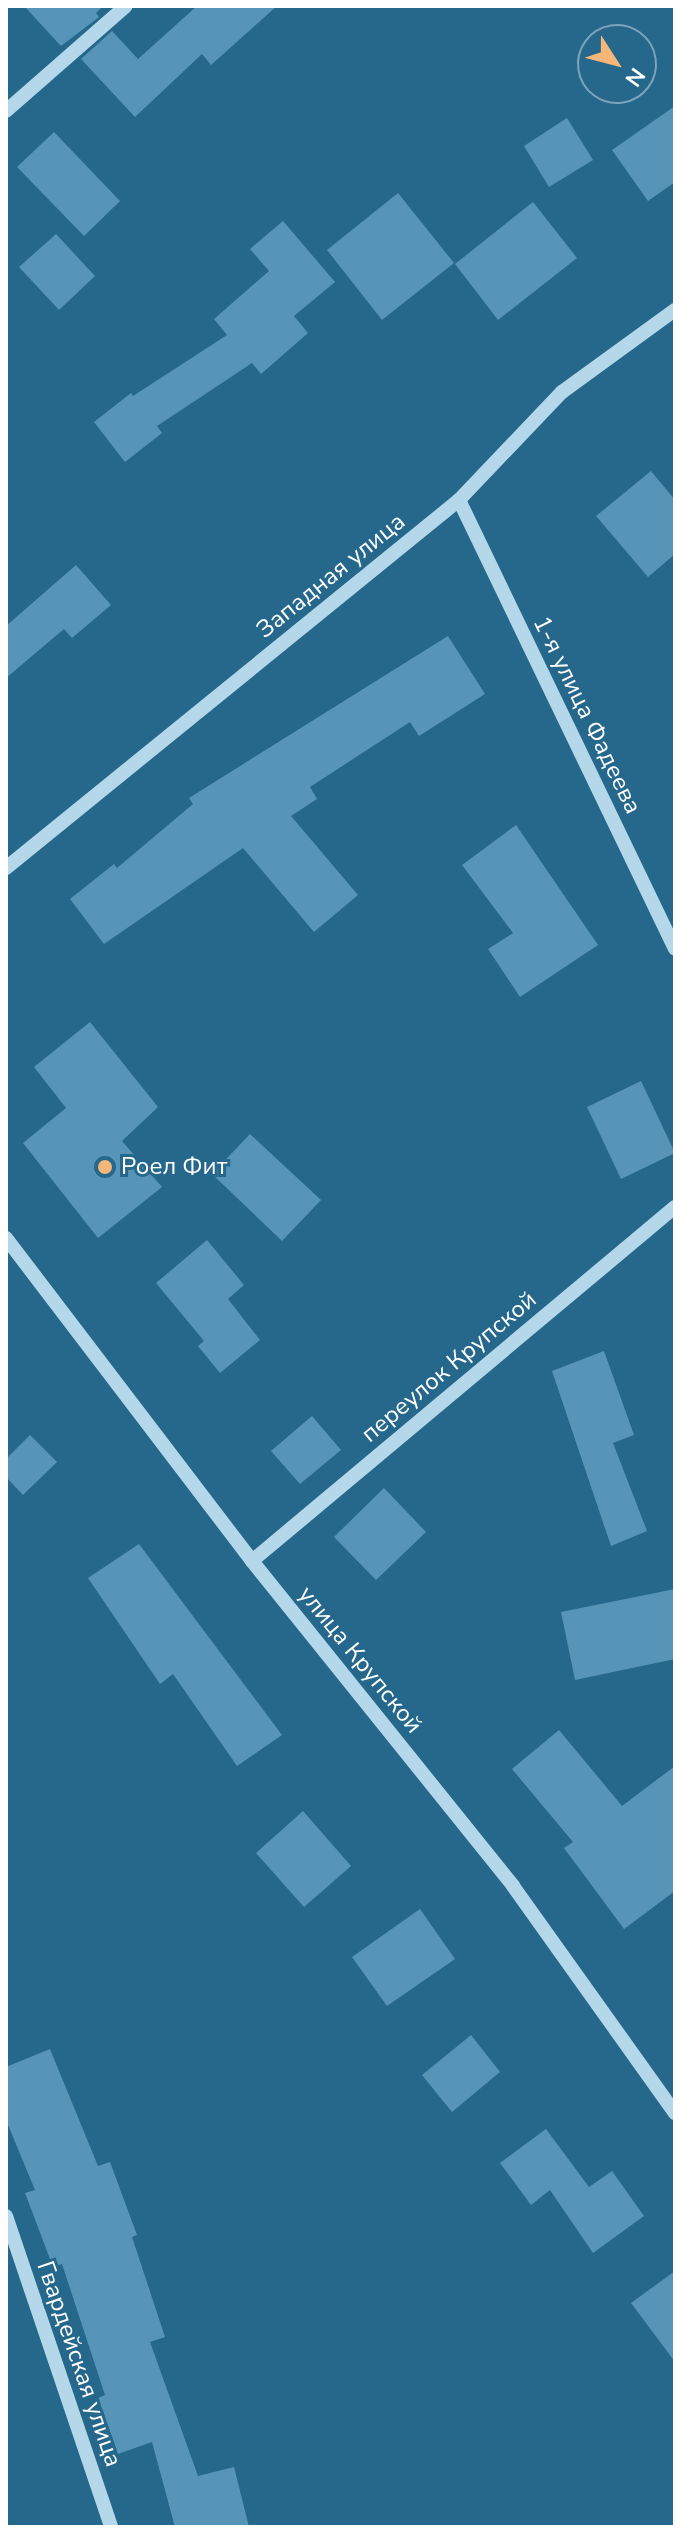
<!DOCTYPE html>
<meta charset="utf-8">
<style>
body{margin:0}
#map{position:relative;width:681px;height:2533px;overflow:hidden;background:#26688c;font-family:"Nunito Sans",sans-serif}
div>[style]{position:absolute}
[style*='--x']{left:calc(var(--x)*1px);top:calc(var(--y)*1px);width:calc(var(--w)*1px);rotate:calc(var(--a)*1deg)}
.building>*{inset:0;background:#5695b7}
.minor>*{height:14px;margin:-7px;padding:0 7px;transform-origin:7px;border-radius:7px;background:#b4d8ea}
.dots>*{width:22px;height:22px;translate:-50% -50%;box-sizing:border-box;border:4px solid #26688c;border-radius:50%}
span{translate:-50% -50%;white-space:nowrap;text-align:center;line-height:1.15;-webkit-text-stroke:6px #26688c;paint-order:stroke}
.street-label{font-size:24px;color:#fff}
.poi-label{font-size:24px;color:#fff}
.left{translate:0 -50%;text-align:left}
.frame{position:absolute;inset:0;border:8px solid #fff;pointer-events:none}
.north{position:absolute;left:577px;top:24px;width:80px;height:80px;box-sizing:border-box;background:#26688c;border:2px solid #7da4ba;border-radius:50%;rotate:126deg;font-size:22px;font-weight:700;line-height:32px;text-align:center;color:#fff}
.north::after{content:'';display:block;margin:auto;width:28px;height:36px;background:#f4b779;clip-path:polygon(50% 0,100% 100%,50% 72%,0 100%)}
</style>
<div id="map">
<div class="building">
<i style="clip-path:polygon(24px 6px,103px 6px,96px 13px,99px 17px,61px 46px)"></i>
<i style="clip-path:polygon(197px 6px,277px 6px,211px 65px,202px 54px,135px 117px,81px 59px,112px 31px,138px 59px)"></i>
<i style="clip-path:polygon(675px 106px,675px 182px,648px 201px,612px 150px)"></i>
<i style="clip-path:polygon(567px 118px,593px 160px,549px 187px,524px 146px)"></i>
<i style="clip-path:polygon(54px 132px,120px 201px,84px 236px,17px 167px)"></i>
<i style="clip-path:polygon(398px 193px,454px 263px,382px 320px,327px 250px)"></i>
<i style="clip-path:polygon(533px 202px,577px 258px,498px 320px,455px 264px)"></i>
<i style="clip-path:polygon(283px 221px,335px 282px,294px 316px,308px 333px,261px 374px,252px 363px,157px 426px,162px 433px,125px 462px,94px 422px,131px 393px,133px 396px,227px 335px,214px 319px,269px 271px,250px 249px)"></i>
<i style="clip-path:polygon(56px 234px,95px 276px,59px 310px,19px 267px)"></i>
<i style="clip-path:polygon(651px 471px,675px 500px,675px 554px,648px 577px,596px 516px)"></i>
<i style="clip-path:polygon(76px 565px,111px 605px,72px 638px,64px 629px,6px 678px,6px 626px)"></i>
<i style="clip-path:polygon(448px 636px,485px 694px,419px 736px,410px 722px,310px 787px,317px 799px,291px 816px,358px 895px,314px 932px,243px 848px,104px 944px,70px 899px,114px 864px,117px 868px,193px 804px,189px 798px)"></i>
<i style="clip-path:polygon(516px 825px,598px 945px,520px 997px,488px 949px,513px 933px,462px 865px)"></i>
<i style="clip-path:polygon(90px 1022px,158px 1107px,122px 1141px,162px 1187px,98px 1238px,23px 1143px,66px 1108px,34px 1067px)"></i>
<i style="clip-path:polygon(641px 1081px,675px 1153px,621px 1179px,587px 1107px)"></i>
<i style="clip-path:polygon(250px 1134px,321px 1200px,282px 1241px,212px 1174px)"></i>
<i style="clip-path:polygon(207px 1240px,244px 1285px,228px 1299px,260px 1340px,220px 1373px,198px 1346px,204px 1341px,156px 1283px)"></i>
<i style="clip-path:polygon(604px 1351px,634px 1435px,613px 1443px,647px 1531px,611px 1546px,552px 1371px)"></i>
<i style="clip-path:polygon(312px 1416px,341px 1450px,300px 1484px,271px 1451px)"></i>
<i style="clip-path:polygon(30px 1435px,57px 1462px,23px 1495px,6px 1477px,6px 1459px)"></i>
<i style="clip-path:polygon(384px 1488px,426px 1532px,376px 1580px,334px 1537px)"></i>
<i style="clip-path:polygon(139px 1544px,282px 1735px,237px 1766px,173px 1674px,160px 1684px,88px 1578px)"></i>
<i style="clip-path:polygon(675px 1589px,675px 1659px,575px 1680px,561px 1612px)"></i>
<i style="clip-path:polygon(559px 1730px,622px 1806px,675px 1766px,675px 1891px,624px 1929px,564px 1848px,573px 1842px,512px 1769px)"></i>
<i style="clip-path:polygon(303px 1811px,351px 1866px,304px 1907px,256px 1853px)"></i>
<i style="clip-path:polygon(420px 1909px,455px 1959px,387px 2006px,352px 1957px)"></i>
<i style="clip-path:polygon(471px 2035px,500px 2072px,452px 2112px,422px 2075px)"></i>
<i style="clip-path:polygon(50px 2049px,98px 2166px,110px 2162px,137px 2235px,132px 2237px,165px 2337px,150px 2342px,198px 2476px,234px 2467px,249px 2527px,175px 2527px,152px 2442px,118px 2454px,98px 2398px,105px 2395px,62px 2264px,53px 2267px,25px 2193px,35px 2190px,6px 2120px,6px 2067px)"></i>
<i style="clip-path:polygon(546px 2129px,589px 2187px,612px 2171px,644px 2216px,593px 2253px,550px 2190px,531px 2205px,500px 2163px)"></i>
<i style="clip-path:polygon(675px 2271px,675px 2362px,631px 2303px)"></i>
</div>
<div class="minor">
<i style="--x:6;--y:111;--w:159;--a:-41.2"></i>
<i style="--x:459;--y:500;--w:498;--a:64.3"></i>
<i style="--x:6;--y:868;--w:584;--a:-39.09"></i>
<i style="--x:459;--y:500;--w:149;--a:-46.4"></i>
<i style="--x:562;--y:392;--w:140;--a:-36"></i>
<i style="--x:6;--y:1238;--w:406;--a:52.7"></i>
<i style="--x:252;--y:1561;--w:417;--a:51.2"></i>
<i style="--x:513;--y:1886;--w:279;--a:54.5"></i>
<i style="--x:252;--y:1561;--w:552;--a:-39.93"></i>
<i style="--x:6;--y:2216;--w:328;--a:71.3"></i>
</div>
<div class="dots">
<i style="left:105px;top:1167px;background:#f4b779"></i>
</div>
<div class="street-label">
<span style="left:331px;top:576px;rotate:-39deg">Западная улица</span>
<span style="left:587px;top:715px;rotate:64deg">1-я улица Фадеева</span>
<span style="left:449px;top:1367px;rotate:-40deg">переулок Крупской</span>
<span style="left:360px;top:1660px;rotate:51deg">улица Крупской</span>
<span style="left:79px;top:2364px;rotate:71deg">Гвардейская улица</span>
</div>
<div class="poi-label">
<span class="left" style="left:121px;top:1167px">Роел Фит</span>
</div>
<div class="frame"></div>
<div class="north">N</div>
</div>
